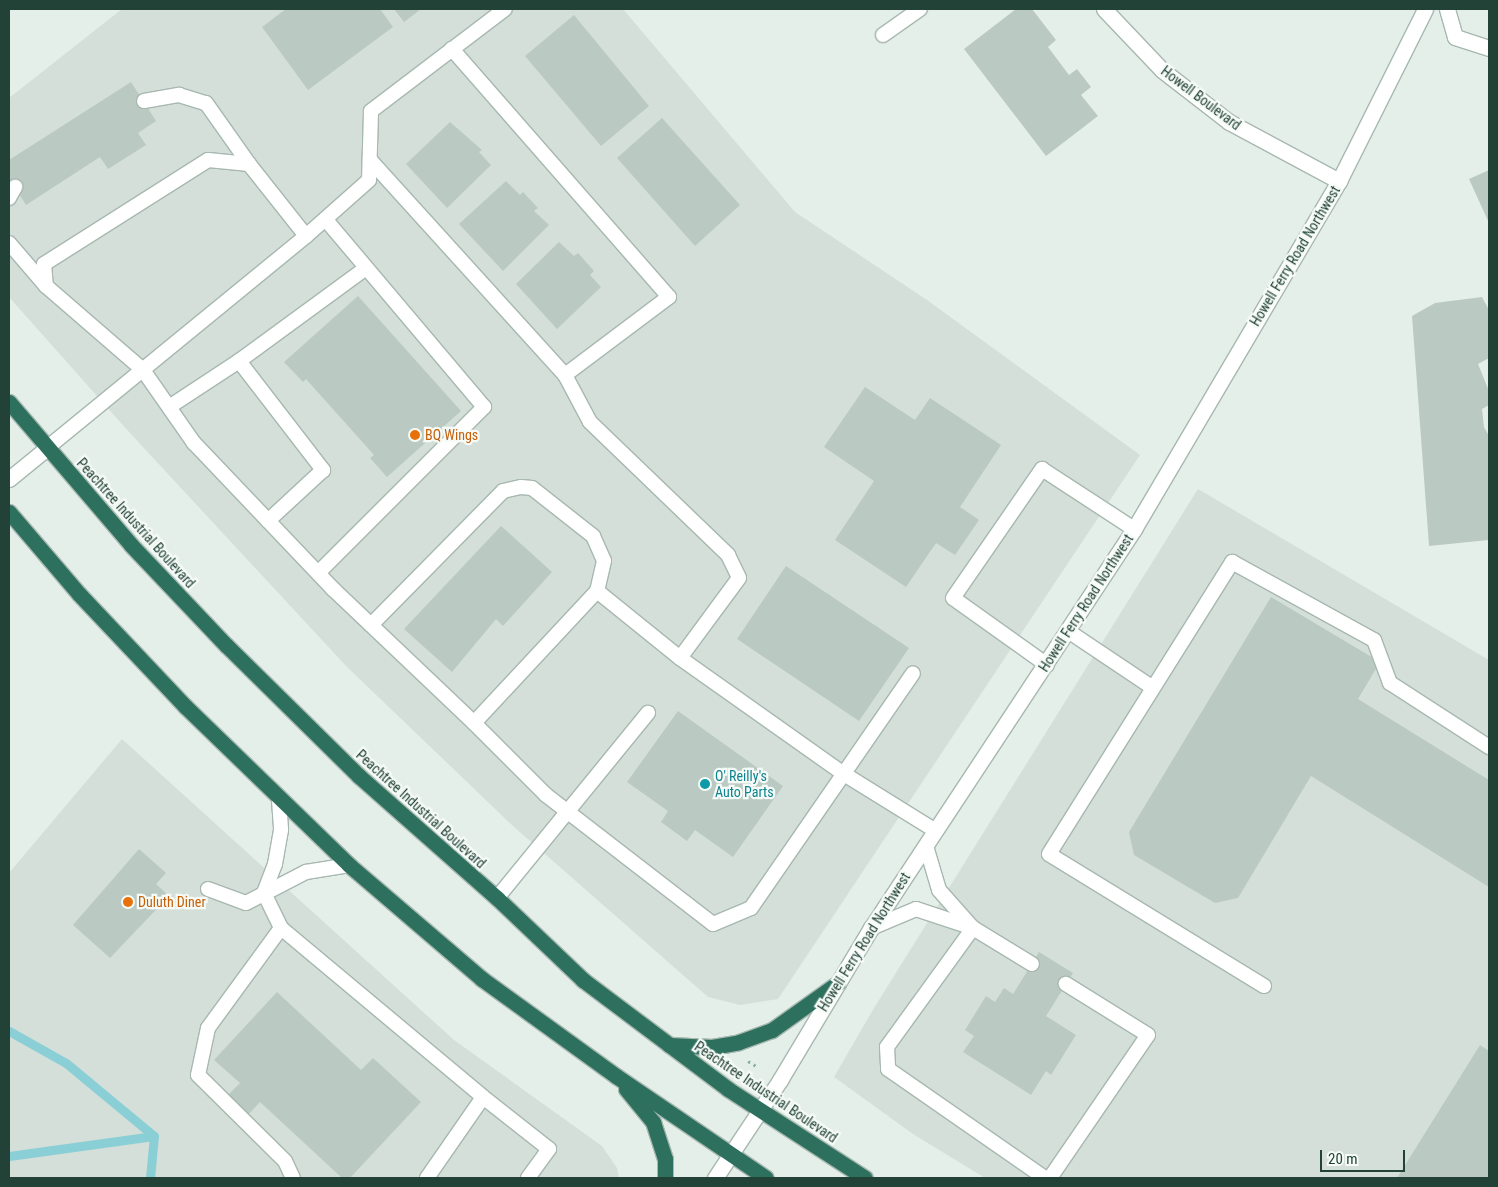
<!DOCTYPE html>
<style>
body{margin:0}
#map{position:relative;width:1498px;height:1187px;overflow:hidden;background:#e5efe9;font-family:"Roboto Condensed",sans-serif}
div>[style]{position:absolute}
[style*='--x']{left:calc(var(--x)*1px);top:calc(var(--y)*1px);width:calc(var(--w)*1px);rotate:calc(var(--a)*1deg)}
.built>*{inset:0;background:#d3dfd8}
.stream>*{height:9px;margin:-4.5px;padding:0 4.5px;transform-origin:4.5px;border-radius:4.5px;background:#8bcfd6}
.building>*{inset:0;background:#bacac2}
.path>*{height:3px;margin-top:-1.5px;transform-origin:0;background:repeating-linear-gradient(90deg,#83b4a2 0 2.5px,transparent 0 6.5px)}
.roads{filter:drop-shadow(1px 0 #a7b8b0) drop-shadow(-1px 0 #a7b8b0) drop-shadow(0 1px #a7b8b0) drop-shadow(0 -1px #a7b8b0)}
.lane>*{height:14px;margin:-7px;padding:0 7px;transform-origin:7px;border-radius:7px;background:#fff}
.street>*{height:15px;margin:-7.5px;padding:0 7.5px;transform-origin:7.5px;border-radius:7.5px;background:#fff}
.secondary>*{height:15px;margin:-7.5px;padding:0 7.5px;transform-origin:7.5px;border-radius:7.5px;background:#fff}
.highway>*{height:15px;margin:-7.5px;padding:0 7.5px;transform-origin:7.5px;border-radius:7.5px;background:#2d705e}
.dots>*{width:14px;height:14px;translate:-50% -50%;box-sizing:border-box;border:2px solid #f6fbf8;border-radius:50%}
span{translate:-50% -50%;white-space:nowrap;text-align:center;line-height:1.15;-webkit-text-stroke:4.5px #f6fbf8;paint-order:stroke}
.street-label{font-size:14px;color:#224237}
.food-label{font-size:14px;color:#c56008}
.left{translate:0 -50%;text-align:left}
.culture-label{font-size:14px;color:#0d838f}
.frame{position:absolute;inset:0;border:10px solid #224237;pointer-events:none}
.scale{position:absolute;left:1320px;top:1150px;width:85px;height:22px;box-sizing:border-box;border:2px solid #224237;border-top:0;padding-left:6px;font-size:15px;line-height:18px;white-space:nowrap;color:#224237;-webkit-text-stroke:4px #f6fbf8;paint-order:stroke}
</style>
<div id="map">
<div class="built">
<i style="clip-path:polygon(122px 9px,623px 9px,795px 212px,927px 300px,1140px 455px,778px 999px,740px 1005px,708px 997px,513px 826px,347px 667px,129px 432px,9px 297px,9px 98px)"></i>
<i style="clip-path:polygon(1198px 489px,1489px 660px,1489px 1178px,985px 1178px,913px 1134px,834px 1077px,874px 1008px)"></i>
<i style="clip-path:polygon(122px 739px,454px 1040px,602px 1146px,617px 1168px,619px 1178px,9px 1178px,9px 873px)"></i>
</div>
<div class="stream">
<i style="--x:9;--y:1031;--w:65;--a:29.3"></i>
<i style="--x:66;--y:1063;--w:114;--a:39.7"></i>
<i style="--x:9;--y:1156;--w:146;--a:-7.9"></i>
<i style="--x:150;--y:1178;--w:42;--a:-84.6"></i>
</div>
<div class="building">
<i style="clip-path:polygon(286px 9px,380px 9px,393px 27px,308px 90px,262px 27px)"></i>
<i style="clip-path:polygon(394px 9px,421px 9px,404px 22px)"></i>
<i style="clip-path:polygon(1016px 9px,1032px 9px,1056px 40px,1048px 47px,1069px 75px,1077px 69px,1091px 87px,1081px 95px,1098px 116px,1046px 156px,964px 49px)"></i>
<i style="clip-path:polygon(574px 15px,649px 106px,601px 146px,525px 56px)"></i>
<i style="clip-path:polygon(131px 82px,156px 121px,138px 133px,146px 145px,108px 169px,100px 157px,26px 205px,9px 178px,9px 160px)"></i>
<i style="clip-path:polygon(662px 118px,740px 205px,695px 246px,617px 158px)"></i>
<i style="clip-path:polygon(450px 122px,482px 150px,479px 152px,491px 165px,447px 208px,406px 164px)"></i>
<i style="clip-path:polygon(1489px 170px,1489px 223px,1469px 179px)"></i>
<i style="clip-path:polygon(506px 181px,520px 195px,523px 192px,538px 208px,534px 211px,549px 225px,503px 271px,459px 224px)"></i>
<i style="clip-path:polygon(559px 242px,574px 256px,578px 253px,594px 271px,590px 275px,601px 287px,557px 329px,516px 284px)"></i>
<i style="clip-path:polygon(358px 296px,461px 411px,387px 477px,370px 458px,374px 455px,306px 379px,303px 382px,284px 362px)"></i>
<i style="clip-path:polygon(1482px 297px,1489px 310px,1489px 358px,1478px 364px,1489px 391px,1489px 405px,1482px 409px,1484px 427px,1489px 436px,1489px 540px,1429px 546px,1412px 316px,1435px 303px)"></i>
<i style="clip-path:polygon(865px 387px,915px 420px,930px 398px,1001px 445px,960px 507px,979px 520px,955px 555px,936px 543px,906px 587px,835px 540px,874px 481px,824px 447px)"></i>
<i style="clip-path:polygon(501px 526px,552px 572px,503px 626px,496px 619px,452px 672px,404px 629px)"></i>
<i style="clip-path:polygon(786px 566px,909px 648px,859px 721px,737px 639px)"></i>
<i style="clip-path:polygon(1271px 597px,1380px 662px,1358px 699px,1489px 780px,1489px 887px,1311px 776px,1238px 898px,1215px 903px,1134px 855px,1129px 832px)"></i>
<i style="clip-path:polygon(678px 711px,783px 786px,733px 857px,695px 830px,687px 841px,661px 822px,668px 811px,627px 782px)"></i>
<i style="clip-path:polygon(139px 849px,166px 873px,156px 884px,169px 896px,110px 958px,73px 925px)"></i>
<i style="clip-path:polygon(1039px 952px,1073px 973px,1046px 1016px,1076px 1035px,1051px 1075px,1046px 1071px,1031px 1095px,963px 1052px,974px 1036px,965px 1030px,986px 996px,995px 1002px,1004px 988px,1013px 994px)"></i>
<i style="clip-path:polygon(277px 992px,361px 1070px,373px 1058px,421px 1102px,350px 1178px,342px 1178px,260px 1102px,248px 1115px,227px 1096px,240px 1083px,214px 1060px)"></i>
<i style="clip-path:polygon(1480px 1045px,1489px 1051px,1489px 1178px,1397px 1178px)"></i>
</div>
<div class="path">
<i style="--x:748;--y:1061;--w:12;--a:31"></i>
</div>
<div class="roads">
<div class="lane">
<i style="--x:883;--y:35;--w:45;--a:-35.1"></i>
<i style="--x:144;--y:101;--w:36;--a:-10"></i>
<i style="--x:179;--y:95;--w:28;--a:17"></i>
<i style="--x:206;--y:103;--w:75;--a:54.8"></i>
<i style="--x:370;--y:160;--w:290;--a:47.8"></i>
<i style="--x:565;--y:375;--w:130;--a:-36.9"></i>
<i style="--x:669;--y:297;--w:330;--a:-131.2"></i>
<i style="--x:9;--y:198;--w:13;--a:-61"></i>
<i style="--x:306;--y:236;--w:92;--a:-128.4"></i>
<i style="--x:249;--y:164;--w:41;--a:-174.4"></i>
<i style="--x:208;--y:160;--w:194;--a:147.6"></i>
<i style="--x:44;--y:264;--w:22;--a:85"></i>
<i style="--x:46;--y:286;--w:128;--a:40.9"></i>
<i style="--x:143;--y:370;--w:89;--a:55.1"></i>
<i style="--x:194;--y:443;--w:202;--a:46.4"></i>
<i style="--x:333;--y:589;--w:195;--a:43.5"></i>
<i style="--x:9;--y:243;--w:57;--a:49.3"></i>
<i style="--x:239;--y:361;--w:157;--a:-36.2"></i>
<i style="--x:565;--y:375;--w:53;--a:62"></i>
<i style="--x:590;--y:422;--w:192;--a:43.9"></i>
<i style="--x:728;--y:555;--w:25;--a:64"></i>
<i style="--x:739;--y:578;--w:99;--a:126.4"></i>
<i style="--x:680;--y:658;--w:107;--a:-141.1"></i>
<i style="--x:597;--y:591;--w:180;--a:133"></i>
<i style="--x:474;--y:723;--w:102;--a:45"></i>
<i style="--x:546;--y:795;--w:211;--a:37.7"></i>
<i style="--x:713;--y:924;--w:41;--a:-22.8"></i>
<i style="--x:751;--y:908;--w:285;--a:-55.4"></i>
<i style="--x:169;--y:407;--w:84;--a:-33.3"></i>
<i style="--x:239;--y:361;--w:138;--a:52.4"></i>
<i style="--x:323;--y:470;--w:75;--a:137.2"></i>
<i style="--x:47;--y:448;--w:335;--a:-39.3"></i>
<i style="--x:306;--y:236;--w:84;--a:-41.6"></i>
<i style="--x:369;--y:180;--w:69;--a:-88.3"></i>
<i style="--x:371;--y:111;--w:168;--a:-37.3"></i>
<i style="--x:318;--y:573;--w:235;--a:-45"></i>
<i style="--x:484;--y:407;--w:246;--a:-130.2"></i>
<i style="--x:371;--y:625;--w:188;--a:-45.4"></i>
<i style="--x:503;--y:491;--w:18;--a:-13"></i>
<i style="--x:521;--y:487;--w:11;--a:5"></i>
<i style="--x:532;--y:488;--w:78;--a:38.2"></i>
<i style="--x:593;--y:536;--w:27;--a:66"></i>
<i style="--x:604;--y:561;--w:31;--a:103"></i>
<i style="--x:1068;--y:631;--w:102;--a:33.8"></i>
<i style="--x:680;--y:658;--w:201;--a:35.3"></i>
<i style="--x:844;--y:774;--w:108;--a:31.8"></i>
<i style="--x:1047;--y:665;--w:115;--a:-144.5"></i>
<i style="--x:953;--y:598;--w:157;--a:-55.4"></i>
<i style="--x:1042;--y:469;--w:110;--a:33.1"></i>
<i style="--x:279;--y:800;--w:30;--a:86"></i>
<i style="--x:281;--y:830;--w:35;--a:100"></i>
<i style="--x:275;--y:864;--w:31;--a:111"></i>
<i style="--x:264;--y:893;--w:39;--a:64"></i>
<i style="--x:281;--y:928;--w:263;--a:39.9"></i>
<i style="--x:926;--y:846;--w:46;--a:73.5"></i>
<i style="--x:939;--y:890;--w:50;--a:48.3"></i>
<i style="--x:208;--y:889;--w:40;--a:20.2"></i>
<i style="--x:246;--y:903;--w:68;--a:-27.3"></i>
<i style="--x:306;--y:872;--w:44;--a:-9.2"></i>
<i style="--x:497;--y:898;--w:239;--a:-50.8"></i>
<i style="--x:281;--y:928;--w:124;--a:126.1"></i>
<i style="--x:208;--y:1028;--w:48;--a:102"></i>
<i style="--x:198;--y:1075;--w:122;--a:44.7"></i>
<i style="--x:285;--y:1161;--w:19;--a:65"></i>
<i style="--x:871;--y:928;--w:49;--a:-22.9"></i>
<i style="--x:916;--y:909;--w:60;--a:18.4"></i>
<i style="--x:973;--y:928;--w:69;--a:31.4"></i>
<i style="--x:973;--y:928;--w:147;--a:125.9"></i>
<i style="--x:887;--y:1047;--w:22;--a:87"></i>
<i style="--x:888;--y:1069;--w:191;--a:34.8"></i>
<i style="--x:1264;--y:986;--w:252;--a:-148.5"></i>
<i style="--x:1049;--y:854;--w:345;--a:-57.9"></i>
<i style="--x:1232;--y:562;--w:162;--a:28.8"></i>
<i style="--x:1374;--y:640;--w:46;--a:69.6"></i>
<i style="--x:1390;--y:683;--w:118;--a:32.9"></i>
<i style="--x:427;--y:1178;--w:98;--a:-55.3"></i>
<i style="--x:483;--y:1097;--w:84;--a:38.2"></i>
<i style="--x:549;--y:1149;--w:36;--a:126"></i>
<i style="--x:1050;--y:1178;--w:173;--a:-55.6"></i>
<i style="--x:1148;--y:1035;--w:97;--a:-148.1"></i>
</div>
<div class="street">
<i style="--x:1104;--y:9;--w:84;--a:46.4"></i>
<i style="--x:1162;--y:70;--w:85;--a:37.8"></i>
<i style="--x:1229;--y:122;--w:125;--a:28.2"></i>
<i style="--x:1447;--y:9;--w:29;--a:74"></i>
<i style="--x:1455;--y:37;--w:36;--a:18"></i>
<i style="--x:9;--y:479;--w:49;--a:-39.2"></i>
</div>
<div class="secondary">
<i style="--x:715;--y:1178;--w:118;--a:-56.4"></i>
<i style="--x:780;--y:1080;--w:177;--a:-59.1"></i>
<i style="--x:871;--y:928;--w:478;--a:-56.6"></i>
<i style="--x:1134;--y:529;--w:404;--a:-59.5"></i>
<i style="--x:1339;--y:181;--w:192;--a:-63.4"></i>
</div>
<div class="highway">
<i style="--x:9;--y:402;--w:188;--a:49.5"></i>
<i style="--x:131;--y:545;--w:139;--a:46.5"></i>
<i style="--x:227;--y:646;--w:185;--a:44.6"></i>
<i style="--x:359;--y:776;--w:184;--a:41.5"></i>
<i style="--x:497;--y:898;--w:119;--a:43.6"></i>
<i style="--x:583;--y:980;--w:181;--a:36.9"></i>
<i style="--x:728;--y:1089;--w:163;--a:33"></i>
<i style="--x:9;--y:512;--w:108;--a:49.5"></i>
<i style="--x:79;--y:594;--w:156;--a:46.6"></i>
<i style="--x:186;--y:707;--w:227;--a:44.1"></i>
<i style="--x:349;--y:865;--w:175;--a:40.6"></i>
<i style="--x:482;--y:979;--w:165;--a:35.9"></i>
<i style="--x:616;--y:1076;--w:181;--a:34.2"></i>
<i style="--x:669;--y:1045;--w:43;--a:2.7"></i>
<i style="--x:712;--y:1047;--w:27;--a:-10"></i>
<i style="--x:739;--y:1042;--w:35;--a:-20"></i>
<i style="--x:772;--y:1030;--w:81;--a:-35.5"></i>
<i style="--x:626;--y:1089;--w:43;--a:50.7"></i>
<i style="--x:653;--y:1122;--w:39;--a:72"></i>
<i style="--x:665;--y:1159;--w:19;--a:90"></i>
</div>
</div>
<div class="dots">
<i style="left:415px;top:435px;background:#e8710a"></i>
<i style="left:705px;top:784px;background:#0f9aa8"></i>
<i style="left:128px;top:902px;background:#e8710a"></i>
</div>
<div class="street-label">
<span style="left:1201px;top:98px;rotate:37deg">Howell Boulevard</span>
<span style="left:1295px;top:256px;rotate:-59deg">Howell Ferry Road Northwest</span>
<span style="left:136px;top:523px;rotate:48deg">Peachtree Industrial Boulevard</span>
<span style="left:1086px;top:603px;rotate:-57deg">Howell Ferry Road Northwest</span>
<span style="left:421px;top:809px;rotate:42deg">Peachtree Industrial Boulevard</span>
<span style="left:864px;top:942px;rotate:-58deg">Howell Ferry Road Northwest</span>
<span style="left:766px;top:1092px;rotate:34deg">Peachtree Industrial Boulevard</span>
</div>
<div class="food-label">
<span class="left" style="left:425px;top:435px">BQ Wings</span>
<span class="left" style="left:138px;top:902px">Duluth Diner</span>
</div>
<div class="culture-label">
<span class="left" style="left:715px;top:784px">O' Reilly's<br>Auto Parts</span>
</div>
<div class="frame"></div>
<div class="scale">20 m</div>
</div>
